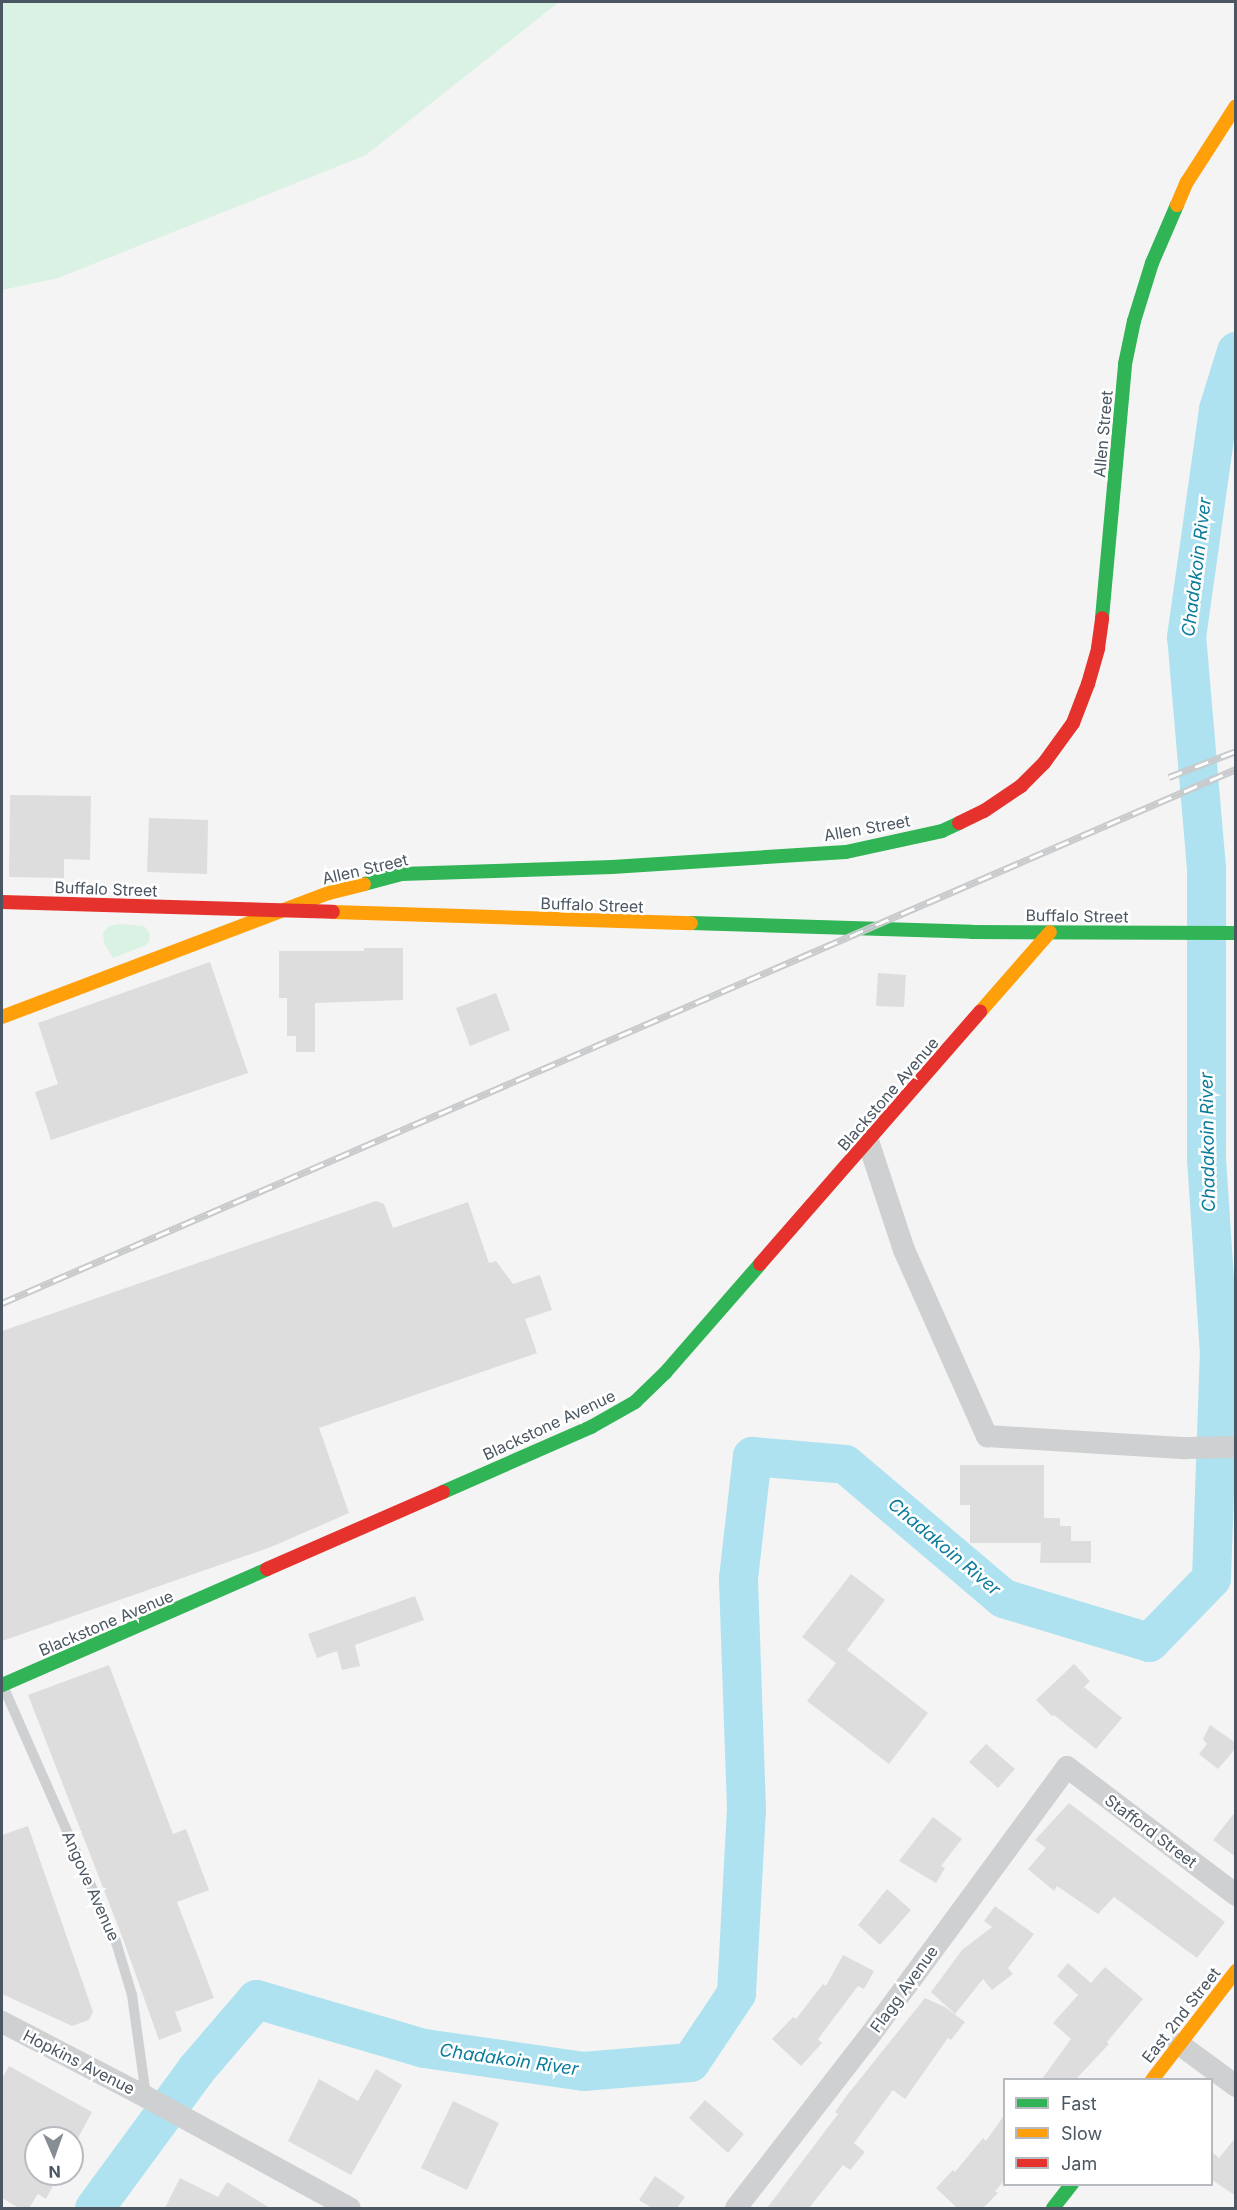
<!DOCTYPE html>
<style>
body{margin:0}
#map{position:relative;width:1237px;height:2210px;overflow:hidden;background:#f4f4f4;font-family:Inter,sans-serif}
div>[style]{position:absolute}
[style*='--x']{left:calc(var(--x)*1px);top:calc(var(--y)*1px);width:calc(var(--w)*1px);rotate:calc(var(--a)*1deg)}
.green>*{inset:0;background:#d9f2e3}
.river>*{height:39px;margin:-19.5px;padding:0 19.5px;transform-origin:19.5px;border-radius:19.5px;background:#aee2f0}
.building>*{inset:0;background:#ddddde}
.lane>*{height:10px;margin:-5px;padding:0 5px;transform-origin:5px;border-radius:5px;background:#ced0d2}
.street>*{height:22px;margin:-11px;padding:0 11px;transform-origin:11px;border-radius:11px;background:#ced0d2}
.fast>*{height:14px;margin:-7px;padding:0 7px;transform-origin:7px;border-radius:7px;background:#30b455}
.slow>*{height:14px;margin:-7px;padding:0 7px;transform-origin:7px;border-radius:7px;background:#ff9f0a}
.jam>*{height:14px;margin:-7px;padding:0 7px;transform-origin:7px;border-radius:7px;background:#e5322d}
.rail>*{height:7px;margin-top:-3.5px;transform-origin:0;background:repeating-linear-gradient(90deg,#fff 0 14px,#c9cacc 0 28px);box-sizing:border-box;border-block:2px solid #c9cacc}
span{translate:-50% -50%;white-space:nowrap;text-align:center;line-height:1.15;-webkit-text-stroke:5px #fff;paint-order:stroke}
.street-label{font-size:16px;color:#4a5661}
.water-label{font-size:18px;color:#0c7c9b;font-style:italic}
.frame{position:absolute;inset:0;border:3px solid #4a5661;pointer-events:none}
.legend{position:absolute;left:1003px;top:2078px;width:210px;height:108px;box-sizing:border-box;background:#fff;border:2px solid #b7bbc0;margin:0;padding:8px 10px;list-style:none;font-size:18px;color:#4a5661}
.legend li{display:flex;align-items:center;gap:12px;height:30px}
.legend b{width:30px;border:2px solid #b7bbc0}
.north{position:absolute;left:24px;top:2126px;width:60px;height:60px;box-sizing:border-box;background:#fff;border:2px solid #b7bbc0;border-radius:50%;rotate:178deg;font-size:16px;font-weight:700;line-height:24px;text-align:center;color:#4a5661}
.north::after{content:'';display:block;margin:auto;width:21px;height:27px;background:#868d94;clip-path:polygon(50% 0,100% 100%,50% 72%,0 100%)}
</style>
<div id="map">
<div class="green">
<i style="clip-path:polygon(2px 2px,559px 2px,366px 155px,58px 278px,2px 290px)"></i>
<i style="clip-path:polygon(121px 924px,144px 926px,150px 934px,149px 941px,146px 945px,113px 958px,104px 943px,103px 933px,109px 926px)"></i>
</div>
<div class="river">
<i style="--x:94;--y:2208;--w:172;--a:-53.7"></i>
<i style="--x:196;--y:2069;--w:92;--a:-49.4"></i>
<i style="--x:256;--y:1999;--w:175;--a:16.3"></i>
<i style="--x:424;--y:2048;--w:161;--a:8.2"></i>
<i style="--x:583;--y:2071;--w:107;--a:-4.8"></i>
<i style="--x:690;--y:2062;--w:83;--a:-56.3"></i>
<i style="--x:736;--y:1993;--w:184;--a:-86.9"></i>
<i style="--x:746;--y:1809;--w:231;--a:-92"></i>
<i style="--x:738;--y:1578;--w:123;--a:-83.5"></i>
<i style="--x:752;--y:1456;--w:93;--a:4.9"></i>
<i style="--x:845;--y:1464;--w:207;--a:40.3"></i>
<i style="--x:1003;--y:1598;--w:152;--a:16.8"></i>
<i style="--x:1149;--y:1642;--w:89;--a:-45.9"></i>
<i style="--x:1211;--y:1578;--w:224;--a:-88"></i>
<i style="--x:1219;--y:1354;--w:197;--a:-93.8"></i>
<i style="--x:1206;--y:1157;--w:289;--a:-90"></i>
<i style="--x:1206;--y:868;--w:232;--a:-94.9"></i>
<i style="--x:1186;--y:637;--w:230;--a:-82"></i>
<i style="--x:1218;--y:409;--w:61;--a:-72.8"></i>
</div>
<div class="building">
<i style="clip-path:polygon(10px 795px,91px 796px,90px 860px,64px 859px,64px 878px,9px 877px)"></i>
<i style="clip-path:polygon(149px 818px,208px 820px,207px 874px,147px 872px)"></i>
<i style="clip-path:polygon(364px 948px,403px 948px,403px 1000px,315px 1003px,315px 1052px,296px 1052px,296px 1036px,287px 1036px,287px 998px,279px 998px,279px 951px,364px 951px)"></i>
<i style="clip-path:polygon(210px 962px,248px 1073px,51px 1140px,35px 1092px,58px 1084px,38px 1023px)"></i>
<i style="clip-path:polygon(878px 973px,906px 975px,904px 1007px,876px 1006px)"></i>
<i style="clip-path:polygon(496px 993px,510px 1030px,470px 1046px,456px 1008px)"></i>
<i style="clip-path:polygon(376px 1201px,384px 1204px,393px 1228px,468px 1202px,489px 1263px,496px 1261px,513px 1284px,540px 1275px,552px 1310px,525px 1319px,537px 1353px,319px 1428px,349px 1513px,271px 1547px,2px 1641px,2px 1331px)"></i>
<i style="clip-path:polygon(960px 1465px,1044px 1465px,1044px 1518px,1060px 1518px,1060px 1526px,1071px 1526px,1071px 1541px,1091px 1541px,1091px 1563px,1040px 1563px,1041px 1543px,970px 1543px,970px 1505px,960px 1505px)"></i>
<i style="clip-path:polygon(851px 1574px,885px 1600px,847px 1650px,928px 1713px,889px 1764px,807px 1701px,836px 1663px,802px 1637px)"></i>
<i style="clip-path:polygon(415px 1596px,424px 1620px,355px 1645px,360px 1666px,342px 1670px,337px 1651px,317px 1658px,308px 1634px)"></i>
<i style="clip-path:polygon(1074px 1664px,1090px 1681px,1084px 1687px,1122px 1718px,1096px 1749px,1054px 1715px,1052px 1716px,1036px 1700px)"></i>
<i style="clip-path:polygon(109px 1665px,173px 1834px,186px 1829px,209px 1890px,177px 1902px,214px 1998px,175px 2012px,182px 2031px,159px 2040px,123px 1939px,28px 1695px)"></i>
<i style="clip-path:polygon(1210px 1725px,1236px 1743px,1236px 1748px,1218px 1769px,1199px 1754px,1207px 1744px,1203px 1739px)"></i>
<i style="clip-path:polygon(986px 1744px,1015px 1769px,998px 1788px,969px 1762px)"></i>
<i style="clip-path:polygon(1069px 1803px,1225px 1922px,1197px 1958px,1114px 1897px,1098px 1914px,1057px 1886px,1054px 1891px,1028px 1869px,1046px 1848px,1035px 1840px)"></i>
<i style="clip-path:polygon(1236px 1811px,1236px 1857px,1213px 1840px)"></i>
<i style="clip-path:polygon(933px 1817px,962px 1839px,941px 1866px,945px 1868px,936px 1883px,899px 1861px)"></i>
<i style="clip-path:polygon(28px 1826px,93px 2012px,89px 2020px,72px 2026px,2px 1994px,2px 1835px)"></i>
<i style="clip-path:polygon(887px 1889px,911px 1910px,880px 1945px,858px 1925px)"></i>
<i style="clip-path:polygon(995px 1906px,1034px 1934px,1008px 1968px,1013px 1974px,992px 1990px,983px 1979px,955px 2014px,931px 1992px,962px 1950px,992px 1927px,984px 1921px)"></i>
<i style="clip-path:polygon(843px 1955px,874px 1971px,864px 1989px,858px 1986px,818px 2039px,822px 2043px,801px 2066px,772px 2039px,793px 2017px,796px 2019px,823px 1984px,826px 1986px)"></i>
<i style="clip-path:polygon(1068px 1963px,1091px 1983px,1105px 1967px,1143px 1999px,1107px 2042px,1109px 2044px,1076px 2079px,1042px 2079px,1071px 2039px,1053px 2023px,1078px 1995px,1057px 1976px)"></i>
<i style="clip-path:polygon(925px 1998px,945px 2007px,965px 2022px,951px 2040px,948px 2038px,905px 2099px,893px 2090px,854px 2143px,865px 2152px,850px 2170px,843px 2165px,809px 2208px,767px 2208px,838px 2114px,835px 2112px,848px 2094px)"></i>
<i style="clip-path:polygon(9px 2066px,92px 2112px,78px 2138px,36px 2138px,36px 2174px,59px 2174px,46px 2199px,38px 2194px,29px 2208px,19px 2208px,2px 2198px,2px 2079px)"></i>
<i style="clip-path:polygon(376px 2069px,402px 2085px,351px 2175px,288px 2141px,319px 2079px,358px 2101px)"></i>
<i style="clip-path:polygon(705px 2100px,744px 2134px,728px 2153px,689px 2118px)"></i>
<i style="clip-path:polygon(453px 2101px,499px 2123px,467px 2190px,421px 2168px)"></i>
<i style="clip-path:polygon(1005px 2114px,1005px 2180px,995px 2191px,998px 2193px,983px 2208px,957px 2208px,936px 2188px,953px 2170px,955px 2172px,983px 2138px,986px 2141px)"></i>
<i style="clip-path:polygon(1236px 2137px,1236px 2196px,1212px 2180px,1212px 2152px,1219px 2158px)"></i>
<i style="clip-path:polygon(655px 2176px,685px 2197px,677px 2208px,652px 2208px,639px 2200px)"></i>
<i style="clip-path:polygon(180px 2178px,218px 2197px,227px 2182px,270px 2208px,165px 2208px)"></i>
</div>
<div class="lane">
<i style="--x:3;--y:1686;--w:280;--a:66.2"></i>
<i style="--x:116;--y:1942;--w:55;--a:73.2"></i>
<i style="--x:132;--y:1995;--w:102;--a:82.1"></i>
</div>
<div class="street">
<i style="--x:868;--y:1141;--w:115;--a:71.7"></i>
<i style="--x:904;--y:1250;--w:204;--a:66"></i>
<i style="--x:987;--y:1436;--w:199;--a:3.5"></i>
<i style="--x:1186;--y:1448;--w:50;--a:-1.1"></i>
<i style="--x:2;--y:2022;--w:162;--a:27.5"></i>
<i style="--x:146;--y:2097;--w:232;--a:28.6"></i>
<i style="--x:1179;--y:2044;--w:71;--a:36.4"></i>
<i style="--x:736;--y:2208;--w:215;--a:-52.2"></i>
<i style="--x:868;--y:2038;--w:336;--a:-53.7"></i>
<i style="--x:1067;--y:1767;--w:212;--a:37.1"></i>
</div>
<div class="fast">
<i style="--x:1102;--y:618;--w:255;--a:-84.8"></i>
<i style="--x:1125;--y:364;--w:44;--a:-78.2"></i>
<i style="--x:1134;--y:321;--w:61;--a:-72.8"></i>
<i style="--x:1152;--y:263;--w:63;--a:-66.7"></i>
<i style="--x:364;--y:884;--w:38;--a:-15"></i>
<i style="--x:401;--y:874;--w:211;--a:-1.9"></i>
<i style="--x:612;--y:867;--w:234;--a:-3.7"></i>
<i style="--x:846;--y:852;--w:98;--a:-12.3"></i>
<i style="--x:942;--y:831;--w:19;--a:-25"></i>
<i style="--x:691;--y:923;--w:281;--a:1.8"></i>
<i style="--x:972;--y:932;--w:264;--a:0.2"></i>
<i style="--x:443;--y:1492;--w:162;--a:-23.7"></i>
<i style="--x:591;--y:1427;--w:51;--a:-29.6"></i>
<i style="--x:635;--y:1402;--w:42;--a:-44"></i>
<i style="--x:665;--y:1373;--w:145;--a:-48.9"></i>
<i style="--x:2;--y:1685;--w:289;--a:-23.6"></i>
<i style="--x:1053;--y:2208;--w:31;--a:-52"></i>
</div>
<div class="slow">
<i style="--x:1177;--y:205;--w:25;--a:-67"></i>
<i style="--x:1187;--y:182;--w:90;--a:-57.2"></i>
<i style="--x:333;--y:912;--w:358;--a:1.8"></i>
<i style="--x:980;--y:1012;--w:106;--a:-48.8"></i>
<i style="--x:2;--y:1017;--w:350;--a:-20.8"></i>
<i style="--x:329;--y:893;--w:36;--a:-14"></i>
<i style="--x:1152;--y:2080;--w:138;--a:-52.4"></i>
</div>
<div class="jam">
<i style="--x:959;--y:823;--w:28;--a:-26"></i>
<i style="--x:984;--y:811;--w:45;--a:-34"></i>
<i style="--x:1021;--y:786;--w:33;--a:-45"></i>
<i style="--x:1044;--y:763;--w:49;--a:-54.1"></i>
<i style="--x:1073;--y:723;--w:42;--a:-69"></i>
<i style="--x:1088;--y:684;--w:37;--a:-74"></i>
<i style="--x:1098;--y:648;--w:30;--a:-82"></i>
<i style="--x:2;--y:902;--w:331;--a:1.7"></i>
<i style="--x:760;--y:1264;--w:335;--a:-48.9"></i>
<i style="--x:267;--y:1569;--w:192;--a:-23.6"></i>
</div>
<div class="rail">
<i style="--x:1169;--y:777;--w:72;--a:-21.2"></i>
<i style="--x:2;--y:1303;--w:1345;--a:-23.4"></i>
</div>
<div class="street-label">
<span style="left:1103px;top:434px;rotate:-85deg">Allen Street</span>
<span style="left:867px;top:828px;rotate:-10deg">Allen Street</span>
<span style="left:365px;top:869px;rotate:-13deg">Allen Street</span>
<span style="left:106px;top:889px;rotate:2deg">Buffalo Street</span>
<span style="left:592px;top:905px;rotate:2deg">Buffalo Street</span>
<span style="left:1077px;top:916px;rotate:1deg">Buffalo Street</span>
<span style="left:888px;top:1094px;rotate:-49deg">Blackstone Avenue</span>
<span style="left:549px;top:1425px;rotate:-25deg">Blackstone Avenue</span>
<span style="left:106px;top:1623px;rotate:-23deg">Blackstone Avenue</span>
<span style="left:1151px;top:1831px;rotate:37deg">Stafford Street</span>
<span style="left:91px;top:1886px;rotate:66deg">Angove Avenue</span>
<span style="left:904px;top:1989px;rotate:-54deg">Flagg Avenue</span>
<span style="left:1181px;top:2015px;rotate:-52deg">East 2nd Street</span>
<span style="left:79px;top:2062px;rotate:27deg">Hopkins Avenue</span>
</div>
<div class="water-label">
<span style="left:1197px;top:567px;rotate:-83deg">Chadakoin River</span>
<span style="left:1208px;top:1142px;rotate:-91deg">Chadakoin River</span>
<span style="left:944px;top:1547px;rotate:40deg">Chadakoin River</span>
<span style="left:509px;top:2060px;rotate:8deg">Chadakoin River</span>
</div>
<div class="frame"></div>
<ul class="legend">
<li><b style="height:8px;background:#30b455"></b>Fast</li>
<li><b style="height:8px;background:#ff9f0a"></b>Slow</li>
<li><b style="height:8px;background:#e5322d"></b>Jam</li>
</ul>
<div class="north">N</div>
</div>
